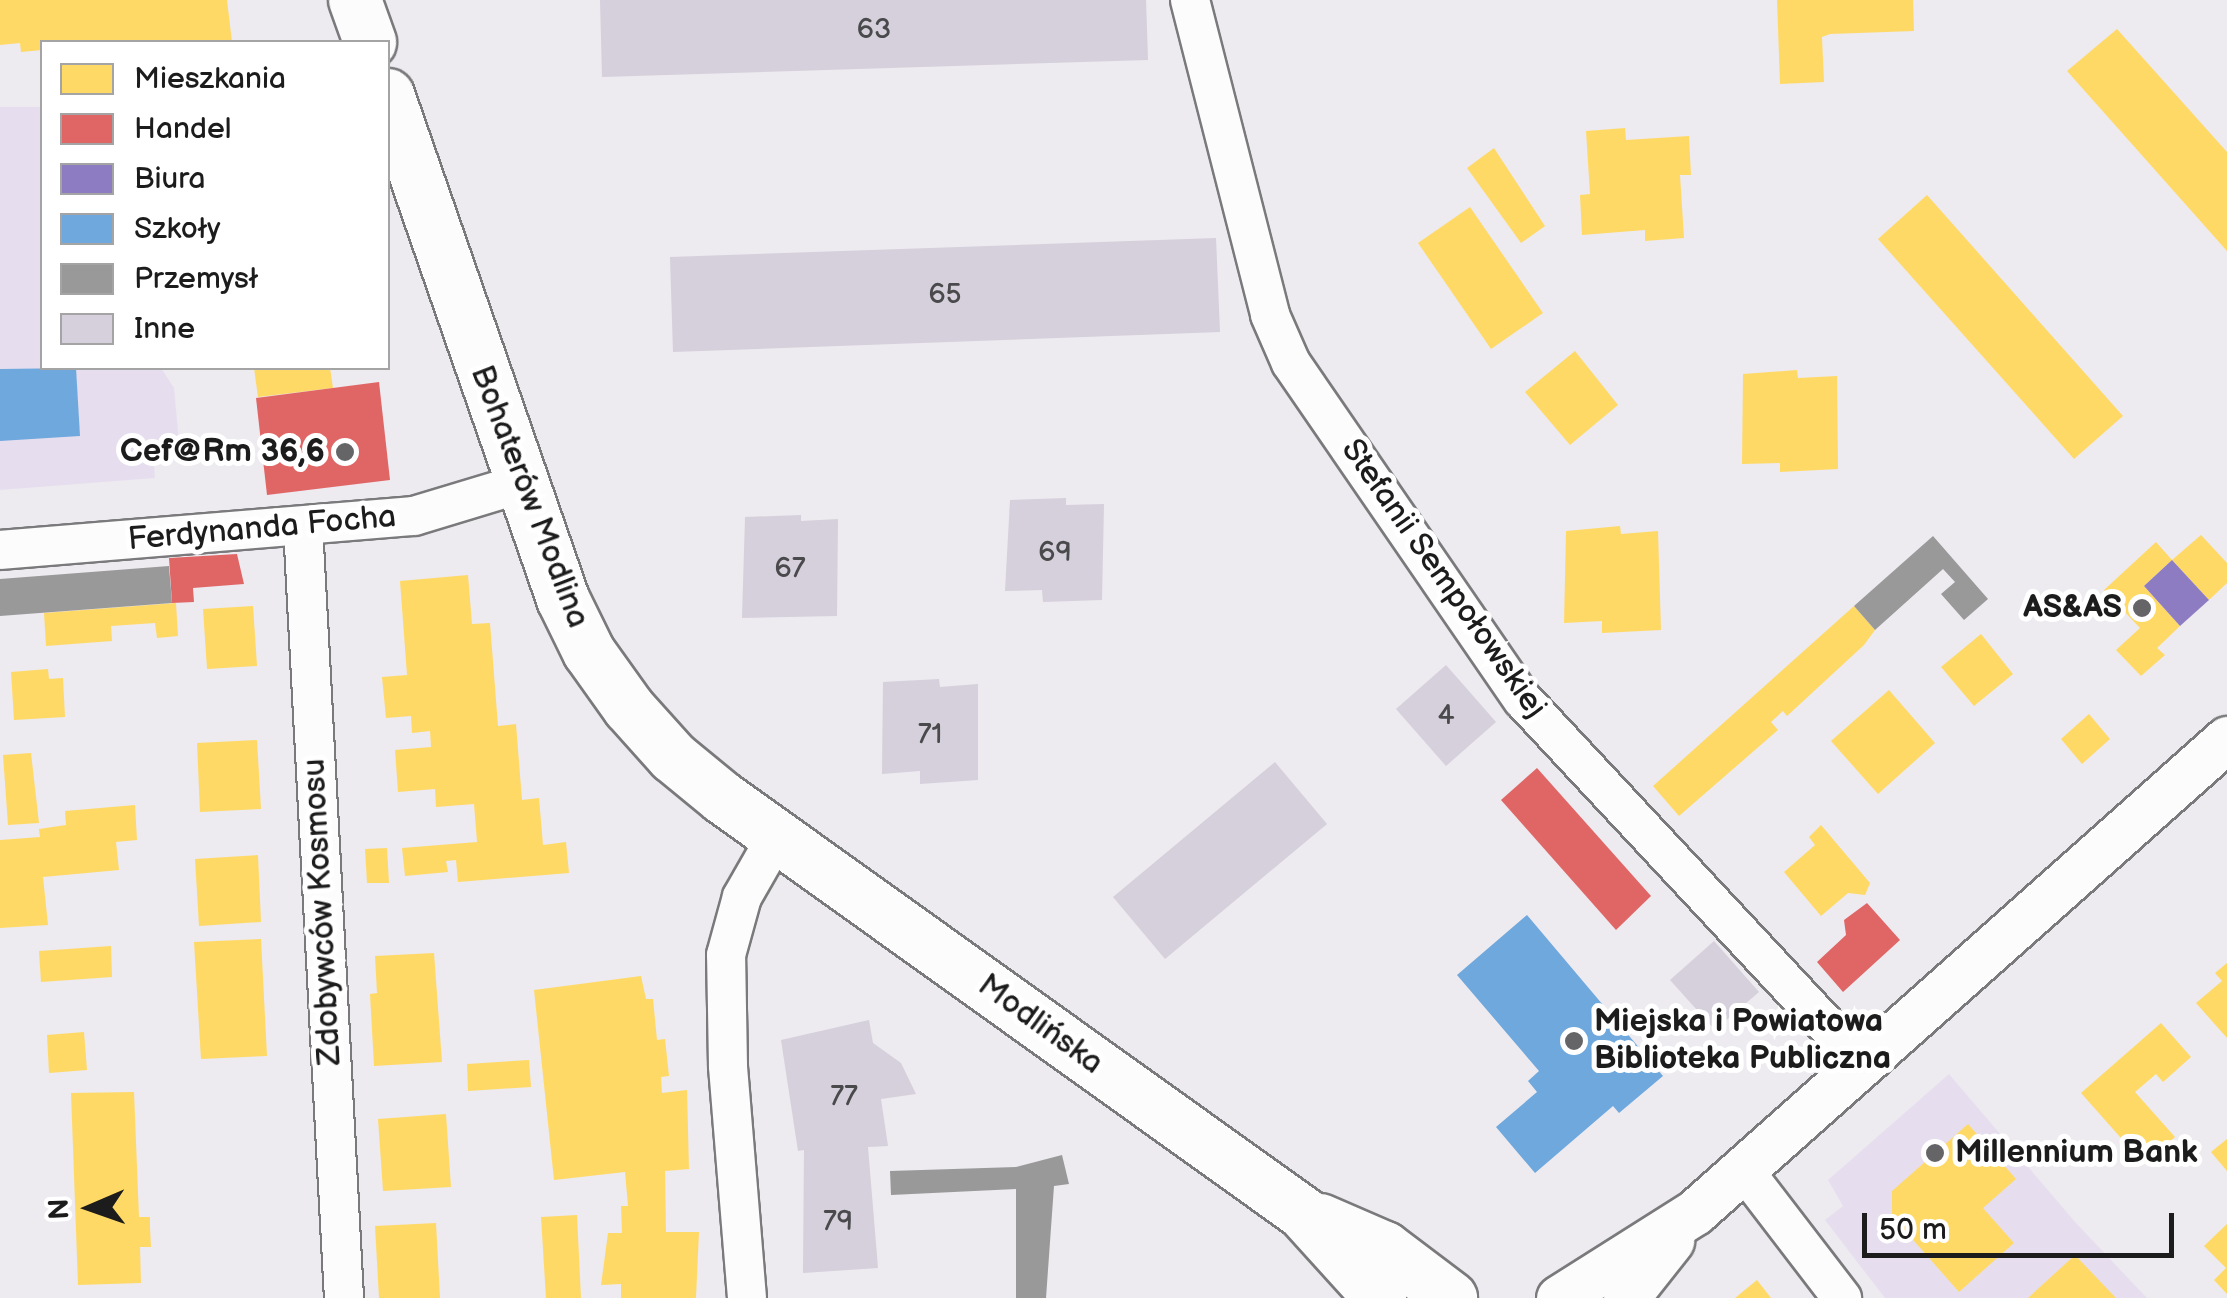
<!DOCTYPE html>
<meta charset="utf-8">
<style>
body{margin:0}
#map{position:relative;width:2227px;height:1298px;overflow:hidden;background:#edeaf0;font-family:"Balsamiq Sans",sans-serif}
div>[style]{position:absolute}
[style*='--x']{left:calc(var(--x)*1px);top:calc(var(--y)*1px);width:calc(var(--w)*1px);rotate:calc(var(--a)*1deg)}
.built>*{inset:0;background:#e6deee}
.homes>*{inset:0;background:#ffd966}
.shops>*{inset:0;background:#e06666}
.offices>*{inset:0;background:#8e7cc3}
.schools>*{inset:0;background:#6fa8dc}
.industry>*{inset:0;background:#999}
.building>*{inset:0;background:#d5d0db}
.roads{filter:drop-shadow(2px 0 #7a797b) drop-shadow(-2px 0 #7a797b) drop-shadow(0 2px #7a797b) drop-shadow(0 -2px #7a797b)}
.minor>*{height:38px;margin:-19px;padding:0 19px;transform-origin:19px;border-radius:19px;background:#fcfcfd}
.tertiary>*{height:45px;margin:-22.5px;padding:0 22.5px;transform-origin:22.5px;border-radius:22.5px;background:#fcfcfd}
.secondary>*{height:52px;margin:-26px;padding:0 26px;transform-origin:26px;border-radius:26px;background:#fcfcfd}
.dots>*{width:28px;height:28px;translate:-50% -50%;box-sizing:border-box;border:5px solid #fff;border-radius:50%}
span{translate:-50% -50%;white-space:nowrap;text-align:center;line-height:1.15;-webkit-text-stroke:10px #fff;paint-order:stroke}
.number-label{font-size:28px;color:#4a494c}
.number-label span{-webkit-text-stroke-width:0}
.poi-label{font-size:32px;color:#1c1c1c;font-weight:700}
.right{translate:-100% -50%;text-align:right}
.left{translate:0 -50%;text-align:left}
.street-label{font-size:32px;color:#1c1c1c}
.legend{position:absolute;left:40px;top:40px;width:350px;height:330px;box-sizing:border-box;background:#fff;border:2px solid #a4a4a4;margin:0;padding:12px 18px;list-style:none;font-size:30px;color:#1c1c1c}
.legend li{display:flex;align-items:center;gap:20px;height:50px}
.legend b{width:50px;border:2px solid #a4a4a4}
.north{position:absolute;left:40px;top:1158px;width:100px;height:100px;-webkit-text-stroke:8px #fff;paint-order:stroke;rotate:268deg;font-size:28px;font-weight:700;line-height:40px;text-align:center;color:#1c1c1c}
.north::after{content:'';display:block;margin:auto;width:35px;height:45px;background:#1c1c1c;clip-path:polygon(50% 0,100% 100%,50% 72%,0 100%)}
.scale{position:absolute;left:1862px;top:1213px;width:312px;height:45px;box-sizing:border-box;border:5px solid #1c1c1c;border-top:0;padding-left:12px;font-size:30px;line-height:35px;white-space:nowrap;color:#1c1c1c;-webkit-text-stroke:8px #fff;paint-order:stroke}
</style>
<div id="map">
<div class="built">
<i style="clip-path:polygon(0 107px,42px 107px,42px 368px,161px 368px,174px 388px,179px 441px,152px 443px,155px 478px,0 490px)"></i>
<i style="clip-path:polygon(1949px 1074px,2076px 1223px,2147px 1298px,1885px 1298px,1825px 1220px,1843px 1206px,1828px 1180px)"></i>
</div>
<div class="homes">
<i style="clip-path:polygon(0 0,227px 0,232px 42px,42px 42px,42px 50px,21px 52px,20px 43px,0 45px)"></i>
<i style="clip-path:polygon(1777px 0,1913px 0,1914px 31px,1830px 34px,1822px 37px,1824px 82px,1780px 84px)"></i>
<i style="clip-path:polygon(2117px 29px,2227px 152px,2227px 251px,2067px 71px)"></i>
<i style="clip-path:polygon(1625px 128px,1626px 140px,1689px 136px,1691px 175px,1680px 175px,1684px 238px,1645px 241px,1645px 230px,1582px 235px,1580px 195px,1590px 194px,1586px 131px)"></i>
<i style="clip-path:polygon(1494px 148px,1545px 226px,1521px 243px,1467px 168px)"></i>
<i style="clip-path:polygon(1927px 195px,2123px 416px,2074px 459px,1878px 239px)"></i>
<i style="clip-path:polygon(1470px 207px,1543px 313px,1491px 349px,1418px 243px)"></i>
<i style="clip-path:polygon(1575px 351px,1618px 405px,1570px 445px,1525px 392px)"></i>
<i style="clip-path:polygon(254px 368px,330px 368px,333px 388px,258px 397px)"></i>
<i style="clip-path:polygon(1797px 370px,1798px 378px,1837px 376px,1838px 469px,1780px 472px,1780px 463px,1742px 464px,1743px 374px)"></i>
<i style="clip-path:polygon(1620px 526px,1621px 534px,1658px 531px,1661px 630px,1602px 633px,1602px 621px,1564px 623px,1566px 531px)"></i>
<i style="clip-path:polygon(2201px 535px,2227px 563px,2227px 583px,2209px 600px,2172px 560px)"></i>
<i style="clip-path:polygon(2156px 542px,2172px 560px,2144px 586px,2180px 626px,2157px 648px,2165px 655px,2141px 676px,2116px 650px,2140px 628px,2104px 590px)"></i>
<i style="clip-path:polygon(468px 575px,472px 624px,490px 623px,498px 726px,516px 724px,522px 800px,539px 798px,543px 845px,566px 842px,569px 873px,458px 882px,456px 860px,446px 861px,448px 872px,405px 876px,402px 848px,477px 842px,474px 804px,436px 807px,435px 789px,398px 792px,395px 750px,431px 747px,430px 731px,412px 733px,411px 716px,386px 718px,382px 677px,407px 675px,400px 581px)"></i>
<i style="clip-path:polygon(176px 603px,178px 636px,157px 638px,155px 623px,111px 626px,112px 641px,46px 646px,44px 613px)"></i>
<i style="clip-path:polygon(253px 606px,257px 666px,207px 669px,203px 609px)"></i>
<i style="clip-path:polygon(1854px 606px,1875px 630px,1864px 645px,1787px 716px,1783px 711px,1771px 722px,1778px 730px,1679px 816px,1653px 786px)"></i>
<i style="clip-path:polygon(1981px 634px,2013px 674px,1974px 706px,1941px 667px)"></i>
<i style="clip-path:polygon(48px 669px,49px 679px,63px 678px,65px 717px,14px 720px,11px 672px)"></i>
<i style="clip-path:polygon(1889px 690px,1935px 743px,1878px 794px,1831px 741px)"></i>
<i style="clip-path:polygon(2089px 714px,2110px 739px,2082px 764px,2061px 739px)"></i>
<i style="clip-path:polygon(257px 740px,261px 809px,200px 812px,197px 743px)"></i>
<i style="clip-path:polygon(31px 753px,39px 823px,8px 825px,3px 755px)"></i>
<i style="clip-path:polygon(135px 805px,137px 840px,116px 842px,119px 870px,43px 877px,48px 925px,0 928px,0 840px,40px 837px,39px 829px,66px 825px,65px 811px)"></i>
<i style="clip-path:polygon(1821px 825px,1870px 883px,1865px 895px,1848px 893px,1821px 916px,1784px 872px,1815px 845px,1809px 837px)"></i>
<i style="clip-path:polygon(387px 848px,389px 883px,367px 883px,365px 849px)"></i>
<i style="clip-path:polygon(258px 855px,261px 922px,199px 926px,195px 859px)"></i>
<i style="clip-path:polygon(261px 939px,267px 1056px,201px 1059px,194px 942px)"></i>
<i style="clip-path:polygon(111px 946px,112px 977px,41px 982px,39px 951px)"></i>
<i style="clip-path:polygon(434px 953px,442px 1062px,374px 1066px,370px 994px,377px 993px,375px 956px)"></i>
<i style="clip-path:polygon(2227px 963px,2227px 1038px,2196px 1003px,2222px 981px,2215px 973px)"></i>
<i style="clip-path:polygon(641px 976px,646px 999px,653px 999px,657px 1040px,665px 1039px,669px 1076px,661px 1077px,662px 1093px,687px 1090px,689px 1169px,665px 1171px,666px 1232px,699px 1232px,696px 1298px,621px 1298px,621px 1284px,601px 1285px,608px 1233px,622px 1233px,621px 1206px,628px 1206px,625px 1172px,554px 1180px,534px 990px)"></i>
<i style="clip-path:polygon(2161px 1023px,2191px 1057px,2163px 1082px,2156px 1074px,2135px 1092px,2175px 1137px,2144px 1164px,2081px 1093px)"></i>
<i style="clip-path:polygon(84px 1032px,87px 1070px,49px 1073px,47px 1035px)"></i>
<i style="clip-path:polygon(529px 1060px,531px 1087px,468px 1091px,467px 1064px)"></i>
<i style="clip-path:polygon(134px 1092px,139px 1217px,150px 1217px,150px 1227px,151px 1247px,140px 1247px,141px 1283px,78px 1285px,71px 1093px)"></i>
<i style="clip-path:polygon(446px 1114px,451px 1187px,383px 1191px,378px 1119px)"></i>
<i style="clip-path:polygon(1968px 1124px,2016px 1179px,1983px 1208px,2014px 1243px,1959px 1292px,1892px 1216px,1892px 1191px)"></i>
<i style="clip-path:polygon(2227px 1139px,2227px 1171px,2211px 1152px)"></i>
<i style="clip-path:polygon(577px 1215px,581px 1298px,546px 1298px,541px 1217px)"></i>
<i style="clip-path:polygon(436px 1223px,440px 1298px,379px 1298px,375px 1226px)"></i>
<i style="clip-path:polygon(2227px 1224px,2227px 1294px,2214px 1280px,2226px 1268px,2204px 1246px)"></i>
<i style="clip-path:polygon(2075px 1255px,2116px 1298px,2028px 1298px)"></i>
<i style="clip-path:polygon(1757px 1280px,1771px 1298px,1735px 1298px)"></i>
</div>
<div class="shops">
<i style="clip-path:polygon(379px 382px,390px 480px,267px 495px,256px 398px)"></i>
<i style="clip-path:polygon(237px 554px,244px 584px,193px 588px,194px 602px,172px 603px,169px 558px)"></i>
<i style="clip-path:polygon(1537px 768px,1651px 896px,1616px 930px,1501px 800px)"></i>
<i style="clip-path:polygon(1867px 903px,1900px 940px,1843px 992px,1817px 962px,1846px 935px,1844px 920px)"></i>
</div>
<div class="offices">
<i style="clip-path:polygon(2172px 560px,2209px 600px,2180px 626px,2144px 586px)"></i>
</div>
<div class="schools">
<i style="clip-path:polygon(76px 368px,80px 436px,0 441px,0 369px)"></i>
<i style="clip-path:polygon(1527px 915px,1663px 1076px,1619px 1113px,1613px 1106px,1535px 1173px,1496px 1127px,1537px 1092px,1528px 1081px,1539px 1071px,1457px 975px)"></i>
</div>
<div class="industry">
<i style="clip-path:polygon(1933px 536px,1988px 599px,1964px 620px,1941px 594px,1955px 582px,1943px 569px,1875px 630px,1854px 606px)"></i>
<i style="clip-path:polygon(169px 566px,172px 603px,0 616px,0 579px)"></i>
<i style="clip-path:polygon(1062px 1155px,1069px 1184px,1054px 1186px,1046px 1298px,1016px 1298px,1016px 1189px,891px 1195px,890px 1171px,1016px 1167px)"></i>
</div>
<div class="building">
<i style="clip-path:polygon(600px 0,1146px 0,1148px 60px,602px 77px)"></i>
<i style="clip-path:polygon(1216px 238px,1220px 332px,673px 352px,670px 257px)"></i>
<i style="clip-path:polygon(1066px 498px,1066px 505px,1104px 504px,1102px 600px,1043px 602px,1042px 590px,1005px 591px,1010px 500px)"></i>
<i style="clip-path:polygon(801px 515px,801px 521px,838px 519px,837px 616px,742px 618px,745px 517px)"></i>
<i style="clip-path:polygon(1446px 665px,1496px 722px,1446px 766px,1396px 709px)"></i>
<i style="clip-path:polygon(939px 679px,940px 687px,978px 684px,978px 780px,920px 784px,920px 771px,882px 774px,883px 682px)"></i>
<i style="clip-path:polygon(1275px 762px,1327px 824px,1165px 959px,1113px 897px)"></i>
<i style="clip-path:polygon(1714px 941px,1759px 992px,1715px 1030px,1670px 980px)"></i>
<i style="clip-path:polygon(869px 1020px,873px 1043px,901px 1063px,916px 1094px,881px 1099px,888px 1146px,868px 1147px,878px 1268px,803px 1273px,804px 1150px,798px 1151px,781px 1040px)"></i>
</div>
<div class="roads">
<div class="minor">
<i style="--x:1190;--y:0;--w:325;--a:75.7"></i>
<i style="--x:1270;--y:315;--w:52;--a:66.4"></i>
<i style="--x:1291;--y:363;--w:409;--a:55.5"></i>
<i style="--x:1523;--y:700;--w:496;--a:47"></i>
<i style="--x:303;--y:526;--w:773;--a:86.96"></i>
<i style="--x:0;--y:550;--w:415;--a:-4.7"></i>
<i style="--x:414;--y:516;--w:111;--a:-16.8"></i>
<i style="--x:1743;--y:1169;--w:163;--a:52.5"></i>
<i style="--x:747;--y:1298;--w:233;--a:-94.7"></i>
<i style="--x:728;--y:1066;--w:111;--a:-91"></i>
<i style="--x:726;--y:955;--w:60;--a:-74.6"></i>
<i style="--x:742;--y:897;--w:70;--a:-60.2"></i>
</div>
<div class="tertiary">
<i style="--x:1559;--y:1298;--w:161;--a:-32.3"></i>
<i style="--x:1695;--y:1212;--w:712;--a:-41.64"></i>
<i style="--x:1626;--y:1298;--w:73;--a:-51.7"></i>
</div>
<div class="secondary">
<i style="--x:355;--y:0;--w:45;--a:70.3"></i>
<i style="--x:388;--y:95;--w:534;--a:70.85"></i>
<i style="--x:563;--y:599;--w:59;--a:63.9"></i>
<i style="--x:589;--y:652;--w:69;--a:54.5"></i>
<i style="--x:629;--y:708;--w:66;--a:48.1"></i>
<i style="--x:673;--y:757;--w:65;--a:39.4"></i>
<i style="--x:723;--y:798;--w:713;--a:35.58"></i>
<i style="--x:1303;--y:1213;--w:115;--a:47.8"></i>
<i style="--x:1320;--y:1220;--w:71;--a:23.3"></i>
<i style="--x:1385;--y:1248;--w:83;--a:37.1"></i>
</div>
</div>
<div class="dots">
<i style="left:345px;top:452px;background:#656466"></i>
<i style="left:2142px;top:608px;background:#656466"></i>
<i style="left:1574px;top:1041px;background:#656466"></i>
<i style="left:1935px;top:1153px;background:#656466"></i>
</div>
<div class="number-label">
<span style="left:874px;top:30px">63</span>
<span style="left:945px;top:295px">65</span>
<span style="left:1055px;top:553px">69</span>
<span style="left:790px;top:569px">67</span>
<span style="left:1446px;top:716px">4</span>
<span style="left:930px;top:735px">71</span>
<span style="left:844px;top:1097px">77</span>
<span style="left:838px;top:1222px">79</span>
</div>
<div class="poi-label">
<span class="right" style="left:325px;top:452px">Cef@Rm 36,6</span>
<span class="right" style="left:2122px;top:608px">AS&amp;AS</span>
<span class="left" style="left:1594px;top:1041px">Miejska i Powiatowa<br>Biblioteka Publiczna</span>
<span class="left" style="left:1955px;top:1153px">Millennium Bank</span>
</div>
<div class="street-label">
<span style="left:529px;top:497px;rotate:69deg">Bohaterów Modlina</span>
<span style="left:262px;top:529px;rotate:-5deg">Ferdynanda Focha</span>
<span style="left:1443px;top:579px;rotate:55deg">Stefanii Sempołowskiej</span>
<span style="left:323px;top:912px;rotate:-93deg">Zdobywców Kosmosu</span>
<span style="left:1040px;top:1025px;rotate:36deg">Modlińska</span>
</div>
<ul class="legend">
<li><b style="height:28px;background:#ffd966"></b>Mieszkania</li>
<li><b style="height:28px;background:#e06666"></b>Handel</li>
<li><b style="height:28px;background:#8e7cc3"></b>Biura</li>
<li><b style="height:28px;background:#6fa8dc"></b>Szkoły</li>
<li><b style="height:28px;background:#999"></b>Przemysł</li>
<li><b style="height:28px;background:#d5d0db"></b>Inne</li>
</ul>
<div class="north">N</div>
<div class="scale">50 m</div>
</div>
